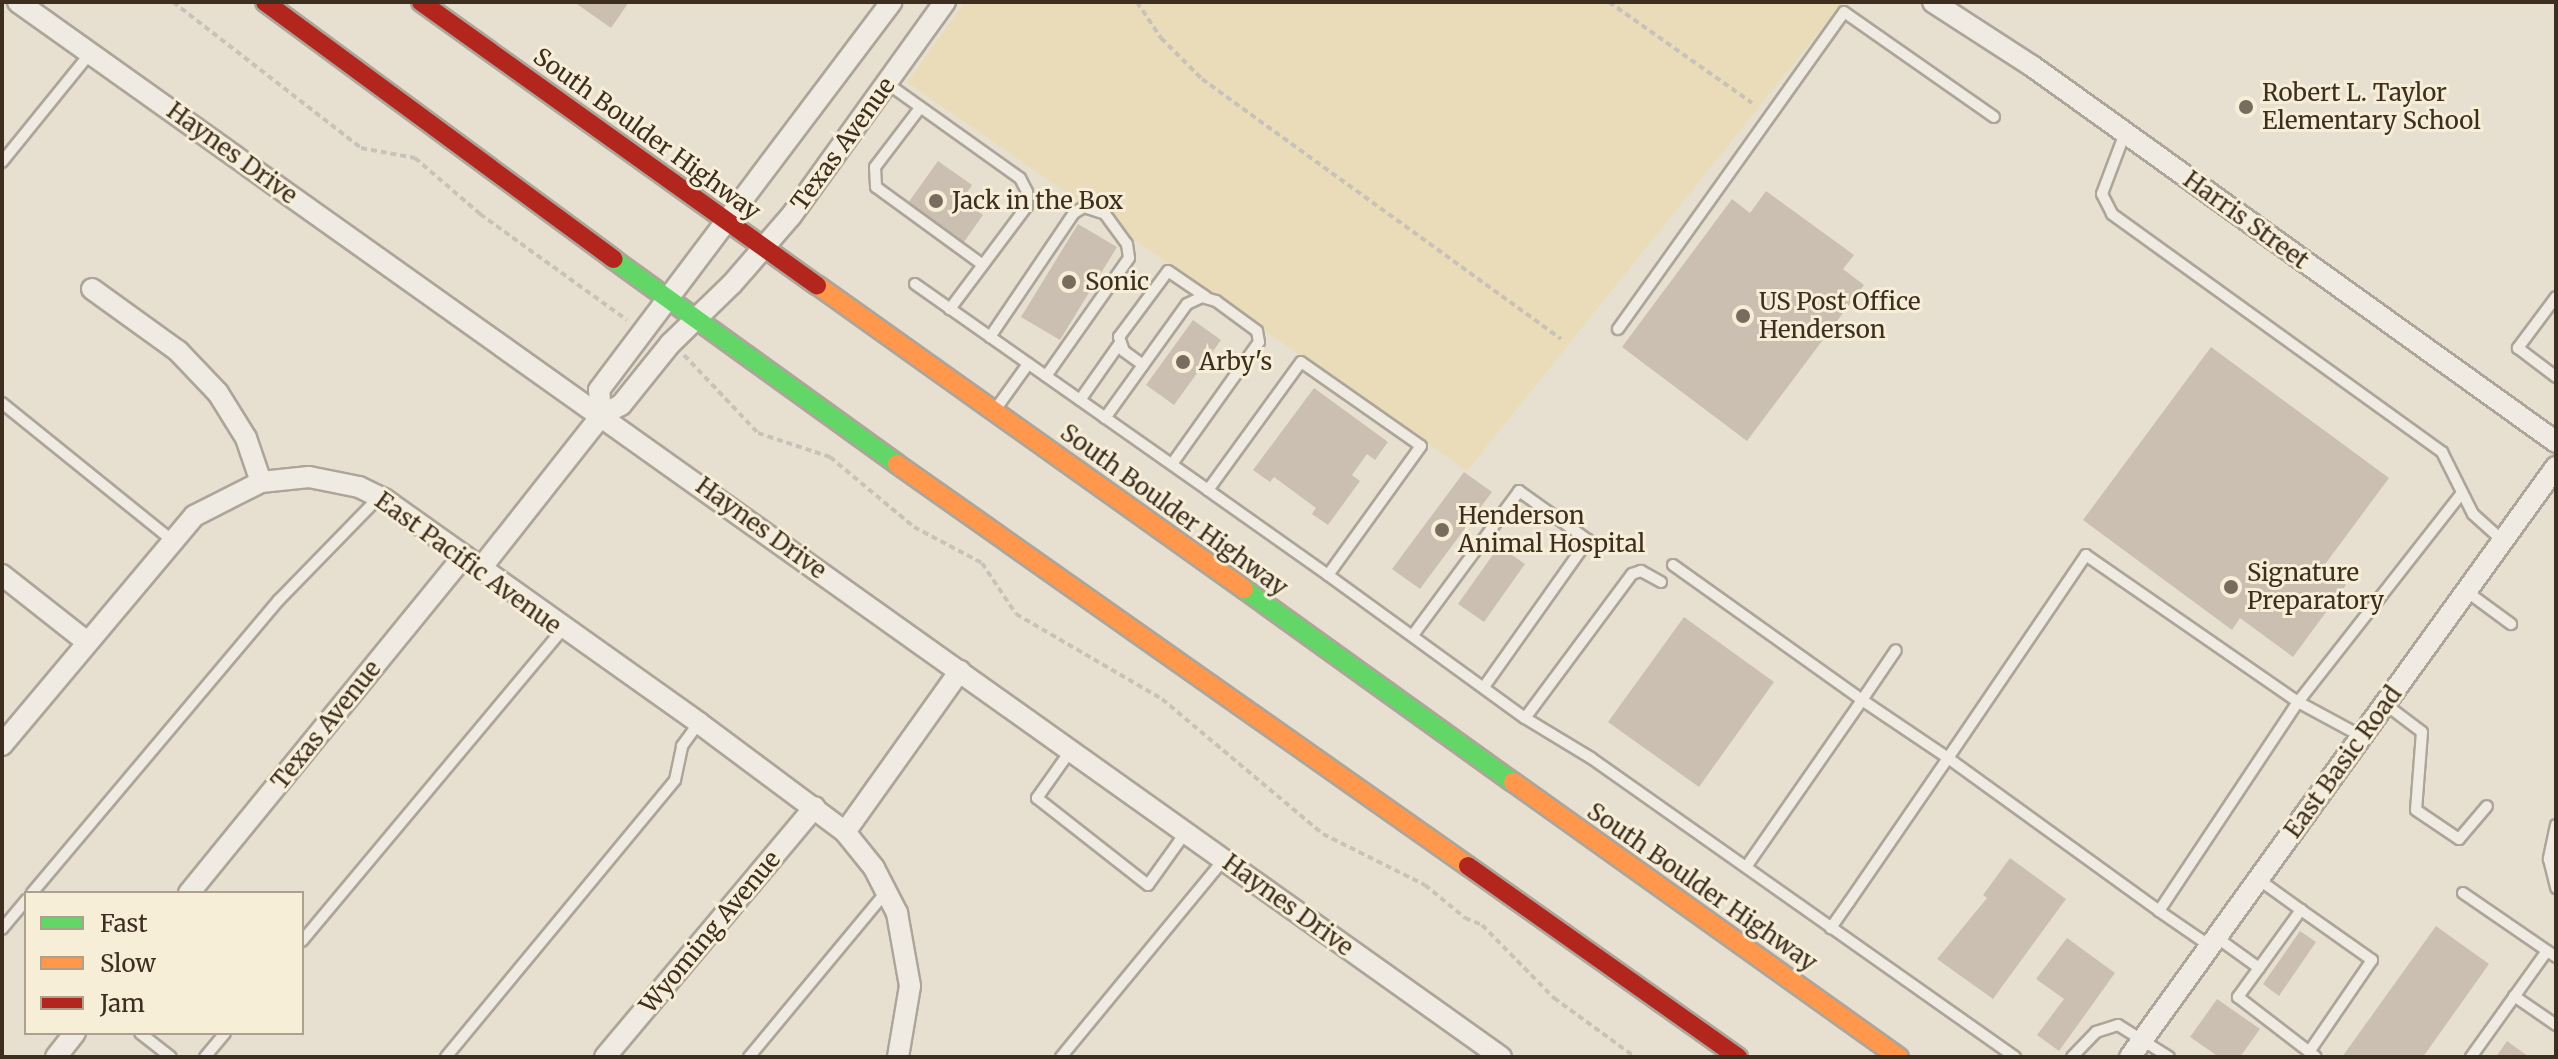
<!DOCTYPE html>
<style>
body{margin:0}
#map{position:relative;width:2558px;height:1059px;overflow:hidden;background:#e7e0d1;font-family:Merriweather,serif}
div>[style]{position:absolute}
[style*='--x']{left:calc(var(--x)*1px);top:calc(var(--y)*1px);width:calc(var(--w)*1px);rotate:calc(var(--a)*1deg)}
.sand>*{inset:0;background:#eadcb9}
.building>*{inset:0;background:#cbbfb2}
.path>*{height:4px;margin-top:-2px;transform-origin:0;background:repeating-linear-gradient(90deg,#c8c2b9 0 6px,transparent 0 10px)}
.roads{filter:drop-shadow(2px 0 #ada599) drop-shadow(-2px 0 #ada599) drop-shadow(0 2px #ada599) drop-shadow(0 -2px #ada599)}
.lane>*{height:10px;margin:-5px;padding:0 5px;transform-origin:5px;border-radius:5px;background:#efebe3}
.street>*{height:20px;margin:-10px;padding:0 10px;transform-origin:10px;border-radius:10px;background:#efebe3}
.fast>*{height:18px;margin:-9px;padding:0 9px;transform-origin:9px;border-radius:9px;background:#63d668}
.slow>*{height:18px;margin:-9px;padding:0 9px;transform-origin:9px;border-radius:9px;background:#ff974d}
.jam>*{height:18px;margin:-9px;padding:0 9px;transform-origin:9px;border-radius:9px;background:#b3261e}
.dots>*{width:22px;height:22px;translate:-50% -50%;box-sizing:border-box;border:4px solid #f7eed8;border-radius:50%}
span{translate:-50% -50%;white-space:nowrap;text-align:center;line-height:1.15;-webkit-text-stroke:6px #f7eed8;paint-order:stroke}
.poi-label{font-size:24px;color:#3d2e20}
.left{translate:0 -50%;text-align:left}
.street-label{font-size:24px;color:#3d2e20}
.frame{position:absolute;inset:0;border:4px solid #3d2e20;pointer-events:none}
.legend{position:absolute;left:24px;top:891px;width:280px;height:144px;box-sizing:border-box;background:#f7eed8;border:2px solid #ada18e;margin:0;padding:10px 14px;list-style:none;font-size:24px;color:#3d2e20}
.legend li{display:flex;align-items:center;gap:16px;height:40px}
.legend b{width:40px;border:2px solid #ada18e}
</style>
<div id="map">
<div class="sand">
<i style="clip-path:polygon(965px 2px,1843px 2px,1467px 471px,907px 82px)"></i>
</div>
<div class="building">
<i style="clip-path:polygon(574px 2px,629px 2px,611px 28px)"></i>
<i style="clip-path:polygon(938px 161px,972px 185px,962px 200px,983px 215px,964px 242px,908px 203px)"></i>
<i style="clip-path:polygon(1766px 191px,1854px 255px,1843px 269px,1864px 285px,1747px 441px,1622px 347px,1732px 199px,1750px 213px)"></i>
<i style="clip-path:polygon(1078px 224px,1117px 247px,1060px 340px,1021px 317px)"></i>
<i style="clip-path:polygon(1193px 320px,1221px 340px,1174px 405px,1146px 385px)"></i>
<i style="clip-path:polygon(2211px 347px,2389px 478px,2323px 567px,2346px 585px,2293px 657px,2240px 618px,2232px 630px,2083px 520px)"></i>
<i style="clip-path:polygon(1314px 388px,1388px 442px,1375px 460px,1367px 454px,1352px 475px,1360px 481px,1328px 525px,1312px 514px,1316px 508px,1274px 477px,1270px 482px,1253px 470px)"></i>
<i style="clip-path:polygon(1464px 472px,1492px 492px,1420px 589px,1392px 569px)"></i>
<i style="clip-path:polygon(1499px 546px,1525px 564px,1484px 622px,1458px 604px)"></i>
<i style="clip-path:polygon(1684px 617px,1774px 682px,1699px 787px,1608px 722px)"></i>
<i style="clip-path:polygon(2010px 858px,2066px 899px,1993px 999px,1937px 959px,1987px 898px,1983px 895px)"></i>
<i style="clip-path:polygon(2436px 926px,2489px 964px,2423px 1057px,2342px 1057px)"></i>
<i style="clip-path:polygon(2300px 931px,2316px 942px,2279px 996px,2263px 984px)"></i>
<i style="clip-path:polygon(2067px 938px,2115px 973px,2059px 1051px,2037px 1035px,2064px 999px,2036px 979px)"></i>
<i style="clip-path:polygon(2217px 999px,2260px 1029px,2240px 1057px,2219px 1057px,2190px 1037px)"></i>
<i style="clip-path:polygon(2507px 1041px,2529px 1057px,2496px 1057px)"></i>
</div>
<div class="path">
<i style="--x:173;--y:2;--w:238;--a:37.8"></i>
<i style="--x:361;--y:148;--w:55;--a:10.5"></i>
<i style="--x:415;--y:158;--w:86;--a:40.7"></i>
<i style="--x:480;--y:214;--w:181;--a:35.8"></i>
<i style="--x:1137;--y:2;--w:43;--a:56.3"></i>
<i style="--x:1161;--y:38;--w:58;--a:45"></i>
<i style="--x:1202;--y:79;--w:443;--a:35.9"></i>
<i style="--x:1609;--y:2;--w:175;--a:35.2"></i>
<i style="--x:684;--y:355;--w:108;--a:46.5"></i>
<i style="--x:758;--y:433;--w:76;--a:18.4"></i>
<i style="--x:830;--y:457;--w:109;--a:39.8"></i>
<i style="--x:914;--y:527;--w:77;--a:27.9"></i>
<i style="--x:982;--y:563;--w:61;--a:56.3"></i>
<i style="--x:1016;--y:614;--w:169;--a:30.2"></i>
<i style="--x:1162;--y:699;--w:210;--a:40"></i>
<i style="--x:1323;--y:834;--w:114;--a:26.6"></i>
<i style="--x:1425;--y:885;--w:52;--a:39.5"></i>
<i style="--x:1465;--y:918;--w:18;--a:22"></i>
<i style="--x:1482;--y:925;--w:103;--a:45.4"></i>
<i style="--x:1554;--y:998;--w:100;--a:36.1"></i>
</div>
<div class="roads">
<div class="lane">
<i style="--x:888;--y:84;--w:162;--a:35.5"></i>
<i style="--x:1020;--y:178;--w:16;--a:63"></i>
<i style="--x:1027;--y:192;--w:14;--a:90"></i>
<i style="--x:1027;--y:206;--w:129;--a:126.8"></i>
<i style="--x:920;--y:108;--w:74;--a:127.3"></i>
<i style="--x:875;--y:167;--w:20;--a:87"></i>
<i style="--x:876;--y:187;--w:132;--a:36.1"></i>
<i style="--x:2125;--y:133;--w:65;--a:110.7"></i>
<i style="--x:2102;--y:194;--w:22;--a:63"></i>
<i style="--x:2112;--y:214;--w:407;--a:35.8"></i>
<i style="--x:2442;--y:452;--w:69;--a:63.4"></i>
<i style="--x:2473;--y:514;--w:40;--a:42"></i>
<i style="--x:2;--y:162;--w:141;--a:-51"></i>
<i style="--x:915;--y:284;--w:358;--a:35.1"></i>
<i style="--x:2556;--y:297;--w:64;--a:126.7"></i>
<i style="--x:2518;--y:348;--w:48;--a:37.3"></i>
<i style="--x:1618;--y:329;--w:389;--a:-54.5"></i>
<i style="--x:1844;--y:12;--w:183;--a:35"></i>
<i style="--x:990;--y:337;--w:150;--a:-55.9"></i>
<i style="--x:1074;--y:213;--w:12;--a:-31"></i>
<i style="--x:1084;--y:207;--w:22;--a:18"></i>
<i style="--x:1105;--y:214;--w:37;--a:54"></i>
<i style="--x:1127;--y:244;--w:14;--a:82"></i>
<i style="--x:1129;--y:258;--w:144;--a:125.1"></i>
<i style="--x:1143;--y:365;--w:24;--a:-144"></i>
<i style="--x:1124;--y:351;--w:15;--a:-110"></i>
<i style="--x:1119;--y:337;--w:82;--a:-53.4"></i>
<i style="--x:1168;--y:271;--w:46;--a:34.4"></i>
<i style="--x:1080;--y:400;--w:70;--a:-54.9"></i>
<i style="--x:2;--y:403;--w:220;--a:38.9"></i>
<i style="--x:995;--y:410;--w:57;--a:-54.3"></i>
<i style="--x:1105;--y:418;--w:140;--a:-54.3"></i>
<i style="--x:1187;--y:304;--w:17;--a:-25"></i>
<i style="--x:1202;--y:297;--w:15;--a:16"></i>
<i style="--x:1216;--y:301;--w:51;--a:36.2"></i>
<i style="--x:1257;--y:331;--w:11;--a:80"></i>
<i style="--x:1259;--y:342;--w:150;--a:125.5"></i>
<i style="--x:1673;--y:565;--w:232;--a:35.5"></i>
<i style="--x:1862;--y:700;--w:60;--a:-55.8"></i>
<i style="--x:1328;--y:575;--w:147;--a:-144.7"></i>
<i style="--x:1208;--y:490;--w:158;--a:-54"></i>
<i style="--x:1301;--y:362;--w:146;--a:35"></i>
<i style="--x:1421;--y:446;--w:159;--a:125.8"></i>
<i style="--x:1328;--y:575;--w:243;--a:36"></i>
<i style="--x:1661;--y:582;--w:23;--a:-151"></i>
<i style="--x:1641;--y:571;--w:9;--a:162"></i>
<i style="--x:1632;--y:574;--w:179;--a:126.6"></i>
<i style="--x:1525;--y:718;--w:77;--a:31.2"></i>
<i style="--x:1591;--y:758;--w:519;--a:35.19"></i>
<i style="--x:2466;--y:591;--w:56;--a:36.3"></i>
<i style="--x:1413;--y:635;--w:179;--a:-53.6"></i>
<i style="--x:1519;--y:491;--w:85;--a:35.4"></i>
<i style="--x:1588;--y:540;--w:180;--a:125.3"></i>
<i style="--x:2385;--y:704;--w:46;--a:37.1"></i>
<i style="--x:2422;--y:732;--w:78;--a:94.4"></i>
<i style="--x:2416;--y:810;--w:52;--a:34"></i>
<i style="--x:2459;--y:839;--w:43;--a:-49.7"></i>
<i style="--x:2361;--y:736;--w:72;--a:-151.6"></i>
<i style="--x:2298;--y:702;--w:264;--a:-51.9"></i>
<i style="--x:1071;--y:750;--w:59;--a:125.3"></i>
<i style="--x:1037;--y:798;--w:141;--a:38.1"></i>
<i style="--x:1148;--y:885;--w:65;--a:-54.4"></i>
<i style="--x:2556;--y:825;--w:35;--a:102"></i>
<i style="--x:2549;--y:859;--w:30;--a:76"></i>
<i style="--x:1746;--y:867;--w:203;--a:-55.2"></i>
<i style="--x:1862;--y:700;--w:104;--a:34"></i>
<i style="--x:1948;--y:758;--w:261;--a:35.9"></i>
<i style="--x:2159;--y:911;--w:251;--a:-56.4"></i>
<i style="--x:2298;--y:702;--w:258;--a:-145.3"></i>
<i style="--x:2086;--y:555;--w:245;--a:124.2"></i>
<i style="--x:1948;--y:758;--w:175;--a:124.5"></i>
<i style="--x:1849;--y:902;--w:32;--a:125"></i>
<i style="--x:2258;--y:879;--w:53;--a:35.8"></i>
<i style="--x:32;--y:893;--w:383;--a:-49.9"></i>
<i style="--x:279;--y:600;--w:144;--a:-45.8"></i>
<i style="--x:2463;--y:893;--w:113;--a:34.5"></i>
<i style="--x:2159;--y:911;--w:62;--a:34.5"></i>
<i style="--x:2;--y:929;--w:38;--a:-50"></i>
<i style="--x:2216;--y:937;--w:53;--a:35.8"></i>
<i style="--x:2259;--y:968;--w:36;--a:126"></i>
<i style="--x:2238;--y:997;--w:98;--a:37.6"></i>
<i style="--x:302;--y:941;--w:405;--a:-50.1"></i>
<i style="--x:2259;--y:968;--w:72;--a:-54.1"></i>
<i style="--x:2301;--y:910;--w:87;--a:35.2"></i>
<i style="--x:2372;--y:960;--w:108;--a:124.4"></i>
<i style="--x:2514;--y:996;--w:51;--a:34.6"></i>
<i style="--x:140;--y:1033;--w:39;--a:38"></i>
<i style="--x:205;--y:1057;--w:31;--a:-50"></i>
<i style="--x:446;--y:1057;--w:359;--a:-50.4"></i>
<i style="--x:675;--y:780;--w:35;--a:-78"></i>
<i style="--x:682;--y:746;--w:29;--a:-54"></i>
<i style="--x:749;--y:1057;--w:214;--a:-50.3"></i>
<i style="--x:1061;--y:1057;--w:256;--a:-50.5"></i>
<i style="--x:2072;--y:1057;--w:35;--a:-46"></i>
<i style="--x:2096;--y:1032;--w:23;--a:-18"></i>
<i style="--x:2118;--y:1025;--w:60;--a:32.1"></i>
<i style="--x:2471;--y:1057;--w:130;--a:-54.4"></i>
</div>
<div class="street">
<i style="--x:18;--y:2;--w:1820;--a:35.43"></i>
<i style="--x:1933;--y:2;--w:118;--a:32.9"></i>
<i style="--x:2032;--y:66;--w:645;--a:35.66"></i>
<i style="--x:92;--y:289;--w:106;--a:35.8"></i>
<i style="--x:178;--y:351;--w:58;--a:46.4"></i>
<i style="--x:218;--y:393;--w:53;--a:58.1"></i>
<i style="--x:246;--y:438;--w:46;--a:71.2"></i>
<i style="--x:601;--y:416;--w:26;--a:-94"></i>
<i style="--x:599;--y:390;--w:486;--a:-53"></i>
<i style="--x:481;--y:568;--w:194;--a:-51.7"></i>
<i style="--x:601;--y:416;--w:23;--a:-29"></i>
<i style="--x:621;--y:405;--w:78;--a:-51.2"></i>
<i style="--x:670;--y:344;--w:86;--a:-44.1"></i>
<i style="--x:732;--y:284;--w:90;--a:-49.1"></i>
<i style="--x:791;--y:216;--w:264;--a:-54.3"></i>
<i style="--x:2;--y:575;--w:108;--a:38.2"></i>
<i style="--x:2;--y:745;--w:299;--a:-50"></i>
<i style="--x:194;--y:516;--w:75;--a:-26.9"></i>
<i style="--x:261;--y:482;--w:48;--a:-5.9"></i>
<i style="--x:309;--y:477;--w:51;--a:11.3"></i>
<i style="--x:359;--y:487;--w:28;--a:26"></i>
<i style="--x:384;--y:499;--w:387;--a:35.4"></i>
<i style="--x:699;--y:723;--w:182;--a:36.7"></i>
<i style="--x:845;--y:832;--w:46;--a:51.1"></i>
<i style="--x:874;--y:868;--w:51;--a:62.9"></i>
<i style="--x:897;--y:913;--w:74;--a:79.9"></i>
<i style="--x:910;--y:986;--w:72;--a:99.6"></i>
<i style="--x:845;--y:832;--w:198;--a:-54.5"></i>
<i style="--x:189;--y:893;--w:435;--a:-50.8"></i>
<i style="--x:56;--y:1057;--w:31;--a:-52"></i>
<i style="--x:605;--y:1057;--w:326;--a:-50"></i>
<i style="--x:2130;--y:1057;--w:728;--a:-54.17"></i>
</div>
<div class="fast">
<i style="--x:613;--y:259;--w:350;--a:35.8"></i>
<i style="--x:1244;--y:589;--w:331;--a:35.7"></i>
</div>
<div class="slow">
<i style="--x:817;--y:285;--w:524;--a:35.45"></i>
<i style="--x:897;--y:464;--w:698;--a:35.15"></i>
<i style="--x:1513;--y:782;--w:474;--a:35.5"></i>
</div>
<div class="jam">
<i style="--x:265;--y:2;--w:433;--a:36.4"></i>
<i style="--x:421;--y:2;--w:487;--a:35.6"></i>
<i style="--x:1468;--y:866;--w:331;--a:35.3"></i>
</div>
</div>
<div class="dots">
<i style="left:2246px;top:107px;background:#786c5e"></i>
<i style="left:936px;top:201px;background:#786c5e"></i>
<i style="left:1069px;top:282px;background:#786c5e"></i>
<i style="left:1743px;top:316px;background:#786c5e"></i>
<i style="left:1183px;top:362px;background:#786c5e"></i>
<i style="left:1442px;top:530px;background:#786c5e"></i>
<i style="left:2231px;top:587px;background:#786c5e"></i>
</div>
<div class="poi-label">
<span class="left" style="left:2262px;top:107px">Robert L. Taylor<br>Elementary School</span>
<span class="left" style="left:952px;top:201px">Jack in the Box</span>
<span class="left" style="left:1085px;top:282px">Sonic</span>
<span class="left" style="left:1759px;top:316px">US Post Office<br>Henderson</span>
<span class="left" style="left:1199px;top:362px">Arby's</span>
<span class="left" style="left:1458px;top:530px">Henderson<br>Animal Hospital</span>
<span class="left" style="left:2247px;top:587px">Signature<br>Preparatory</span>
</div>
<div class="street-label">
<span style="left:647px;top:134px;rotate:36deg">South Boulder Highway</span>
<span style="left:843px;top:144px;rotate:-54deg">Texas Avenue</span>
<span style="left:232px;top:153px;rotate:36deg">Haynes Drive</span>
<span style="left:2246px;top:220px;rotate:36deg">Harris Street</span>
<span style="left:1174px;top:510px;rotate:36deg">South Boulder Highway</span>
<span style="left:761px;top:528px;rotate:36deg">Haynes Drive</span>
<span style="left:468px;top:563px;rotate:36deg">East Pacific Avenue</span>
<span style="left:326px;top:725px;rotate:-51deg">Texas Avenue</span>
<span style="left:2343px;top:762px;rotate:-54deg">East Basic Road</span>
<span style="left:1702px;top:887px;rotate:35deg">South Boulder Highway</span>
<span style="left:1288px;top:905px;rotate:36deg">Haynes Drive</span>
<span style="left:710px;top:932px;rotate:-50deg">Wyoming Avenue</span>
</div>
<div class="frame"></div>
<ul class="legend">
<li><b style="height:10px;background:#63d668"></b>Fast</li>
<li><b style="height:10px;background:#ff974d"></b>Slow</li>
<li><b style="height:10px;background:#b3261e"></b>Jam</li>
</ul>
</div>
